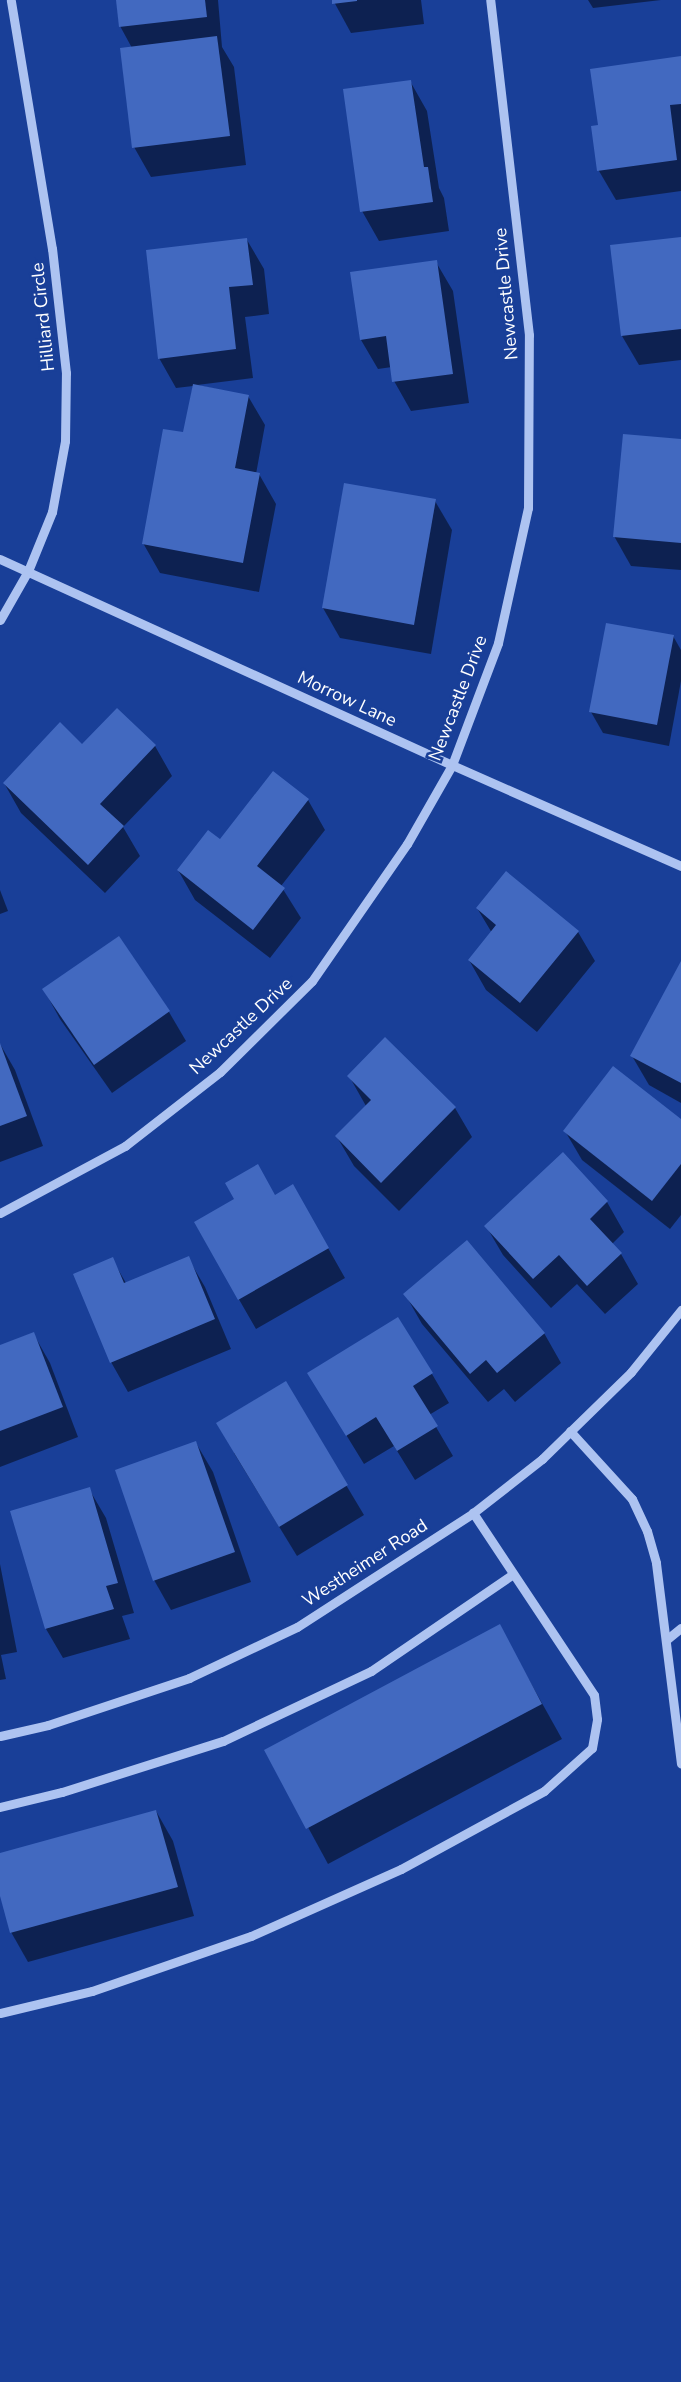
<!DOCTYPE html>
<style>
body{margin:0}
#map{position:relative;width:681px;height:2382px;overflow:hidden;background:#193f98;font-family:"Nunito Sans",sans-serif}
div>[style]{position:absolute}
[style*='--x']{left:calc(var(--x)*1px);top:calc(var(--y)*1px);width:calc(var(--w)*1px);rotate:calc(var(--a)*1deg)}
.shadow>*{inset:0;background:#0007}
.building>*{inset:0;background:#4269c0}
.minor>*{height:9px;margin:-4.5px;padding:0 4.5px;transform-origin:4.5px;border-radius:4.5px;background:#adc3f1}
span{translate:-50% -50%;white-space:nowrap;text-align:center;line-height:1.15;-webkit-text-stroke:5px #193f98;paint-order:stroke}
.street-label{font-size:18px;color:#fff}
</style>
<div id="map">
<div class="shadow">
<i style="clip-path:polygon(117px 0,218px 0,222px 47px,234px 67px,246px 165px,151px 177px,134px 147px,132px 48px,120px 26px)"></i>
<i style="clip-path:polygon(333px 0,421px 0,424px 24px,351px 33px)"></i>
<i style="clip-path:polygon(588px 0,661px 0,593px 8px)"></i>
<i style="clip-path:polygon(681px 58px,681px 191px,616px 200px,599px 171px,599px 126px)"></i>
<i style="clip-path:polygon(410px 81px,427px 111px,439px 188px,444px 198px,449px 231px,379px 241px,362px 211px)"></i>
<i style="clip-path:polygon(681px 238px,681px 360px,639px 365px,622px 336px)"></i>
<i style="clip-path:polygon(247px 240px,264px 269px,269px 314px,245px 317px,253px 378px,197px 385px,248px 396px,265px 425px,256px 474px,259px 474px,276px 504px,259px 592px,160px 573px,143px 543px,184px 434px,193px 386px,176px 388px,159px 358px)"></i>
<i style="clip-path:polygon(436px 262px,453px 291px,469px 403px,411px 411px,394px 381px,392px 367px,378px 369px,361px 340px)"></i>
<i style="clip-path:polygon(681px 440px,681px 570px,631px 566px,614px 536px)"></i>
<i style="clip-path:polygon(435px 501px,452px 530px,431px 654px,340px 638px,323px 608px)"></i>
<i style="clip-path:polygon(673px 636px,681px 650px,681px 681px,669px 746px,603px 733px,591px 712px)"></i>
<i style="clip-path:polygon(82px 746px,155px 746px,172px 776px,123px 827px,140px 856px,105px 893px,21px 813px,4px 783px)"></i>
<i style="clip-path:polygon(308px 800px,325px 830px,281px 886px,301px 918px,270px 958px,195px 900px,178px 870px,220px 841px)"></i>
<i style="clip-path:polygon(0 890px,8px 911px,0 914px)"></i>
<i style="clip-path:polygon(477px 908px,578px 932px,595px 961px,537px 1032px,486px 990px,469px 960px,492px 933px)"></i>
<i style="clip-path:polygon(119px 938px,169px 1012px,186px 1041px,112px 1093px,60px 1019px,44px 990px)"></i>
<i style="clip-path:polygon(681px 963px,681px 1103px,649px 1085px,632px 1056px)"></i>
<i style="clip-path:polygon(0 1044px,15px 1070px,43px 1146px,0 1162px)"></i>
<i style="clip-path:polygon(349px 1076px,455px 1108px,472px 1137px,399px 1211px,354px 1166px,337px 1137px,366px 1106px)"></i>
<i style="clip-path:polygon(681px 1121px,681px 1215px,670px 1229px,582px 1160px,565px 1131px)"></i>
<i style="clip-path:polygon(563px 1154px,607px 1202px,624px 1232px,612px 1244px,621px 1254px,638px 1284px,605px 1314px,577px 1284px,551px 1308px,503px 1255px,486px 1226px)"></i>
<i style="clip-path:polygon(293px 1186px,345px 1278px,256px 1329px,195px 1223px,236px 1200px,275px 1196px)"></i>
<i style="clip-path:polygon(188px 1258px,205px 1287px,231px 1349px,128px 1392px,111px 1362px,112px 1259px,126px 1283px)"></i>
<i style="clip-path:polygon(405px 1294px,544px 1333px,561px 1363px,515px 1402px,504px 1389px,488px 1402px,422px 1324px)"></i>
<i style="clip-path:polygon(33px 1333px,50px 1363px,78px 1437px,0 1467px,0 1346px)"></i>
<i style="clip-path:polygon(432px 1374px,449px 1403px,429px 1415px,453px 1456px,415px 1480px,394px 1446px,364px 1464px,326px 1402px)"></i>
<i style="clip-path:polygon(285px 1383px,364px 1515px,297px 1556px,234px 1453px)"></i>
<i style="clip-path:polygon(196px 1443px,213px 1472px,251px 1582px,171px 1610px,154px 1580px)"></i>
<i style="clip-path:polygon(89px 1489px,106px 1518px,134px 1613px,122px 1616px,130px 1639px,63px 1658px,46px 1629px)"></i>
<i style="clip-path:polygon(0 1564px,17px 1652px,1px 1655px,6px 1679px,0 1680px)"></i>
<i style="clip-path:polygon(499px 1626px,562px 1739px,328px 1864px,266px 1750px)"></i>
<i style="clip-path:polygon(156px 1811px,173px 1841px,194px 1916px,28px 1962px,11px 1932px,0 1892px,0 1854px)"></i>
</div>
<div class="building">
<i style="clip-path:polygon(116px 0,205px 0,207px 17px,119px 27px)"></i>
<i style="clip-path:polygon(332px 0,357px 0,357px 1px,332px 4px)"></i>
<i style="clip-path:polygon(217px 36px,230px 136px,132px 148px,120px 48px)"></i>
<i style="clip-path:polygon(681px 56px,681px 104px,670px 105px,677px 160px,597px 171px,591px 126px,598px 125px,590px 69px)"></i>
<i style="clip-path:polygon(411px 80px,424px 167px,428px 167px,433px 202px,360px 212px,343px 89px)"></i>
<i style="clip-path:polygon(681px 237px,681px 329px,621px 336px,610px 245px)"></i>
<i style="clip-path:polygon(247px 238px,253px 285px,229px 287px,236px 349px,158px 359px,146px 250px)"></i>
<i style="clip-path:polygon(437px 260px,453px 374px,392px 382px,386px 336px,360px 340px,350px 272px)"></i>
<i style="clip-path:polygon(193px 384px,249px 395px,235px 468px,260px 473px,243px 563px,142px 544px,163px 429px,183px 432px)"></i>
<i style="clip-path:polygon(623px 434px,681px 439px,681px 543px,613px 537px)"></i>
<i style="clip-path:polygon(344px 483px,436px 499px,414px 625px,322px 608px)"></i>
<i style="clip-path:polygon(606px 623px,674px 635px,657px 725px,589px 712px)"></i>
<i style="clip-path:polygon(117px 708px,156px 745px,100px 804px,124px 826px,88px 865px,3px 783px,60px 722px,82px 744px)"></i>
<i style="clip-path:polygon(273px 771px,309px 799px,257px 866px,285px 888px,253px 930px,177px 870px,208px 830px,220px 839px)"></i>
<i style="clip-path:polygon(506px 871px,579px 931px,520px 1003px,468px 960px,496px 925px,476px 908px)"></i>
<i style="clip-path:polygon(119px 936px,170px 1011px,94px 1065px,42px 989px)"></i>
<i style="clip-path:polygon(681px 961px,681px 1083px,630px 1056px)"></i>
<i style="clip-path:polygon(385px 1037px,456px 1107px,381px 1183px,335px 1136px,371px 1100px,347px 1076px)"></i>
<i style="clip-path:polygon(0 1043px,27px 1116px,0 1126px)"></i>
<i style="clip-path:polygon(613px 1066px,681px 1119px,681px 1164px,652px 1201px,563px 1131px)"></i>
<i style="clip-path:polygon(563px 1152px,608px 1201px,590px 1219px,622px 1253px,587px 1286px,559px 1255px,533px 1279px,484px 1226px)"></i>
<i style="clip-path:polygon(258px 1164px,275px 1195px,293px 1184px,329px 1248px,238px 1300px,194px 1222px,234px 1199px,225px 1183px)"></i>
<i style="clip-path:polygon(467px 1240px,545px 1333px,497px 1373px,486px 1360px,470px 1374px,403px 1294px)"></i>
<i style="clip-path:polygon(189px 1256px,215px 1319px,110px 1363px,73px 1274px,113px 1257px,124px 1283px)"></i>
<i style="clip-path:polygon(398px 1317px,433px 1373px,413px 1386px,438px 1426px,397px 1451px,376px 1417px,346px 1436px,307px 1373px)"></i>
<i style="clip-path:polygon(34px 1332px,63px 1407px,0 1431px,0 1345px)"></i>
<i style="clip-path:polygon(286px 1381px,348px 1485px,279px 1527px,216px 1423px)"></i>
<i style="clip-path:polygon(196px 1441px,235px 1552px,153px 1581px,115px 1470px)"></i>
<i style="clip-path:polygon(90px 1487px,118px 1583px,106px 1586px,114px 1609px,45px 1629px,10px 1511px)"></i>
<i style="clip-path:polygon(500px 1624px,542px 1704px,306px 1829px,264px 1750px)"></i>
<i style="clip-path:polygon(156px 1810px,178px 1887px,10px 1933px,0 1896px,0 1853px)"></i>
</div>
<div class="minor">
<i style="--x:0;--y:559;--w:497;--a:24.5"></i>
<i style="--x:452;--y:765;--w:250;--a:23.8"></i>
<i style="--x:0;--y:620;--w:56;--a:-60.3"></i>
<i style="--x:28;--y:571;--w:64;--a:-67.9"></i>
<i style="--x:52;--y:512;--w:72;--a:-79.6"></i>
<i style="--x:65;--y:441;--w:68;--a:-89.2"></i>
<i style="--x:66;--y:373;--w:125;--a:-96.4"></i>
<i style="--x:52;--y:249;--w:252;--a:-99.4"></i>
<i style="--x:0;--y:1213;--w:142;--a:-28.2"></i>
<i style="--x:125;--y:1146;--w:120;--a:-37.9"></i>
<i style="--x:220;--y:1072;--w:129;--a:-44.7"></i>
<i style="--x:312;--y:981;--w:167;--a:-55.3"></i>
<i style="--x:407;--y:844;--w:91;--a:-60.3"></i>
<i style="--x:452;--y:765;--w:130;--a:-69.3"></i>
<i style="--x:498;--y:643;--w:138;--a:-77.5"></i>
<i style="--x:528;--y:508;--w:173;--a:-89.7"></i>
<i style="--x:529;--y:335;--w:337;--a:-96.6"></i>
<i style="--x:570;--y:1431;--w:92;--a:47.6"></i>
<i style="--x:632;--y:1499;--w:35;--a:65"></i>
<i style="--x:647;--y:1531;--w:33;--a:74"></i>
<i style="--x:656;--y:1563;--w:202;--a:82.9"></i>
<i style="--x:666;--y:1640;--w:19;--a:-39"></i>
<i style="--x:0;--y:1736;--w:49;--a:-12.9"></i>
<i style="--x:48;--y:1725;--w:149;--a:-18.4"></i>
<i style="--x:189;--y:1678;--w:119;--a:-25.3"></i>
<i style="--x:297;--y:1627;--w:210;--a:-32.9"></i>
<i style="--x:473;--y:1513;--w:88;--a:-38"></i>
<i style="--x:542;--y:1459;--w:124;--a:-44.3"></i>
<i style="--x:631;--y:1372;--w:80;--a:-51.1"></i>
<i style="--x:0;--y:1807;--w:64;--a:-13.6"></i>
<i style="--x:62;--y:1792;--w:169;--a:-17.6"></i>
<i style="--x:223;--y:1741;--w:164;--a:-25.3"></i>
<i style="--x:371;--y:1671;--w:172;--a:-34.3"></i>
<i style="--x:0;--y:2013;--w:95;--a:-13.4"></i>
<i style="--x:92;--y:1991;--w:168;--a:-19.1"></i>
<i style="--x:251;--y:1936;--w:164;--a:-24.1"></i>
<i style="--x:401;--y:1869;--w:163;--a:-28.6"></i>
<i style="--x:544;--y:1791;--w:64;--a:-41.9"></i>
<i style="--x:592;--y:1748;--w:29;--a:-80"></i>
<i style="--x:597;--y:1719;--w:24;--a:-97"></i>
<i style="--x:594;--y:1695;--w:219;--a:-123.6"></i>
</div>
<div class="street-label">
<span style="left:506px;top:294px;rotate:-95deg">Newcastle Drive</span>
<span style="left:43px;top:317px;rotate:-96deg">Hilliard Circle</span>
<span style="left:458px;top:698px;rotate:-69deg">Newcastle Drive</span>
<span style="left:347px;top:699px;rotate:25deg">Morrow Lane</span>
<span style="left:241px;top:1026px;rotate:-43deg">Newcastle Drive</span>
<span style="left:365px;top:1563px;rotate:-33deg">Westheimer Road</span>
</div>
</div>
